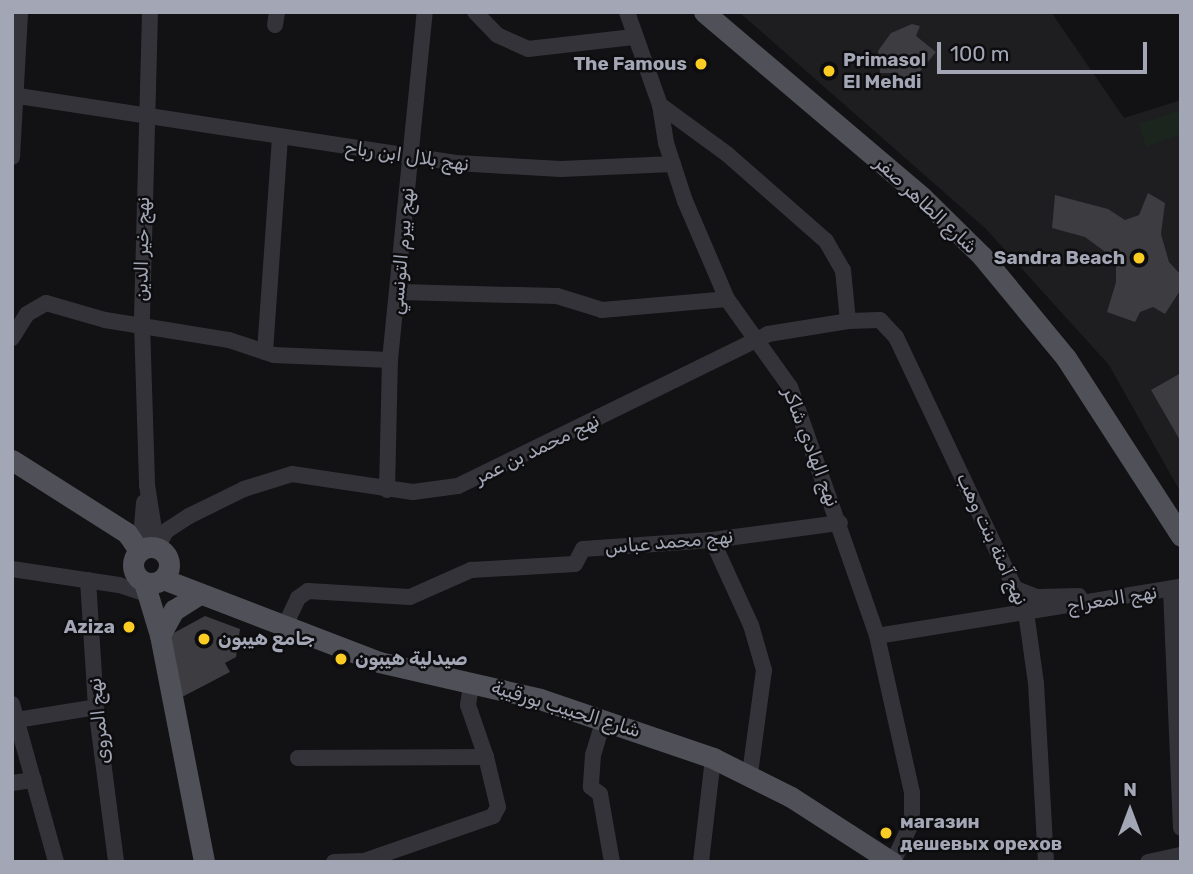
<!DOCTYPE html>
<meta charset="utf-8">
<style>
body{margin:0}
#map{position:relative;width:1193px;height:874px;overflow:hidden;background:#121214;font-family:Rubik,"Noto Naskh Arabic",sans-serif}
div>[style]{position:absolute}
[style*='--x']{left:calc(var(--x)*1px);top:calc(var(--y)*1px);width:calc(var(--w)*1px);rotate:calc(var(--a)*1deg)}
.built>*{inset:0;background:#1e1e21}
.green>*{inset:0;background:#1c241e}
.building>*{inset:0;background:#3c3c41}
.minor>*{height:16px;margin:-8px;padding:0 8px;transform-origin:8px;border-radius:8px;background:#333339}
.major>*{height:21px;margin:-10.5px;padding:0 10.5px;transform-origin:10.5px;border-radius:10.5px;background:#4f5058}
.major>.ring{margin:-10.5px;padding:0;box-sizing:content-box;background:none;border:21px solid #4f5058;border-radius:50%}
.dots>*{width:19px;height:19px;translate:-50% -50%;box-sizing:border-box;border:4px solid #0d0d0f;border-radius:50%}
span{translate:-50% -50%;white-space:nowrap;text-align:center;line-height:1.15;-webkit-text-stroke:5px #0d0d0f;paint-order:stroke}
.poi-label{font-size:19px;color:#a3a6b5;font-weight:700}
.left{translate:0 -50%;text-align:left}
.right{translate:-100% -50%;text-align:right}
.street-label{font-size:19px;color:#a3a6b5}
.frame{position:absolute;inset:0;border:14px solid #a3a6b5;pointer-events:none}
.north{position:absolute;left:1095px;top:776px;width:70px;height:70px;-webkit-text-stroke:5px #0d0d0f;paint-order:stroke;rotate:0deg;font-size:19px;font-weight:700;line-height:28px;text-align:center;color:#a3a6b5}
.north::after{content:'';display:block;margin:auto;width:24px;height:32px;background:#a3a6b5;clip-path:polygon(50% 0,100% 100%,50% 72%,0 100%)}
.scale{position:absolute;left:937px;top:42px;width:210px;height:32px;box-sizing:border-box;border:4px solid #a3a6b5;border-top:0;padding-left:9px;font-size:21px;line-height:24px;white-space:nowrap;color:#a3a6b5;-webkit-text-stroke:5px #0d0d0f;paint-order:stroke}
</style>
<div id="map">
<div class="built">
<i style="clip-path:polygon(739px 12px,1051px 12px,1124px 118px,1181px 100px,1181px 493px,1109px 365px,986px 229px)"></i>
</div>
<div class="green">
<i style="clip-path:polygon(1181px 110px,1181px 134px,1146px 147px,1138px 124px)"></i>
</div>
<div class="building">
<i style="clip-path:polygon(912px 24px,920px 26px,916px 36px,936px 52px,909px 85px,894px 73px,880px 73px,878px 51px,891px 33px)"></i>
<i style="clip-path:polygon(1148px 193px,1165px 203px,1161px 234px,1169px 262px,1181px 275px,1181px 289px,1165px 314px,1153px 307px,1140px 312px,1135px 322px,1107px 312px,1116px 282px,1116px 267px,1108px 254px,1085px 237px,1052px 228px,1055px 195px,1108px 209px,1125px 220px,1139px 215px)"></i>
<i style="clip-path:polygon(1181px 373px,1181px 442px,1151px 390px)"></i>
<i style="clip-path:polygon(205px 616px,240px 629px,236px 657px,225px 663px,230px 672px,182px 697px,170px 635px)"></i>
</div>
<div class="minor">
<i style="--x:150;--y:12;--w:311;--a:91.5"></i>
<i style="--x:142;--y:323;--w:162;--a:88.2"></i>
<i style="--x:147;--y:485;--w:64;--a:81"></i>
<i style="--x:475;--y:12;--w:32;--a:46"></i>
<i style="--x:497;--y:35;--w:34;--a:24"></i>
<i style="--x:528;--y:49;--w:106;--a:-6.5"></i>
<i style="--x:627;--y:12;--w:99;--a:70.5"></i>
<i style="--x:660;--y:105;--w:38;--a:81"></i>
<i style="--x:666;--y:143;--w:61;--a:71.9"></i>
<i style="--x:685;--y:201;--w:107;--a:66.8"></i>
<i style="--x:727;--y:299;--w:108;--a:54.4"></i>
<i style="--x:790;--y:387;--w:264;--a:70.7"></i>
<i style="--x:877;--y:636;--w:161;--a:77.4"></i>
<i style="--x:912;--y:793;--w:29;--a:90"></i>
<i style="--x:912;--y:822;--w:44;--a:115.4"></i>
<i style="--x:275;--y:25;--w:13;--a:-81"></i>
<i style="--x:12;--y:95;--w:449;--a:8.7"></i>
<i style="--x:456;--y:163;--w:105;--a:3.3"></i>
<i style="--x:561;--y:169;--w:112;--a:-2.6"></i>
<i style="--x:660;--y:105;--w:83;--a:36.2"></i>
<i style="--x:727;--y:154;--w:132;--a:41.3"></i>
<i style="--x:826;--y:241;--w:34;--a:60"></i>
<i style="--x:843;--y:270;--w:51;--a:84.4"></i>
<i style="--x:12;--y:157;--w:145;--a:-86.8"></i>
<i style="--x:400;--y:292;--w:157;--a:1.5"></i>
<i style="--x:557;--y:296;--w:47;--a:17.3"></i>
<i style="--x:602;--y:310;--w:125;--a:-5"></i>
<i style="--x:12;--y:338;--w:28;--a:-58"></i>
<i style="--x:27;--y:314;--w:22;--a:-30"></i>
<i style="--x:46;--y:303;--w:61;--a:16.1"></i>
<i style="--x:105;--y:320;--w:126;--a:9.2"></i>
<i style="--x:229;--y:340;--w:47;--a:18.4"></i>
<i style="--x:274;--y:355;--w:116;--a:2.5"></i>
<i style="--x:265;--y:352;--w:215;--a:-86"></i>
<i style="--x:387;--y:490;--w:130;--a:-88.7"></i>
<i style="--x:390;--y:360;--w:350;--a:-84.3"></i>
<i style="--x:712;--y:540;--w:94;--a:65.4"></i>
<i style="--x:751;--y:625;--w:47;--a:73.9"></i>
<i style="--x:764;--y:670;--w:105;--a:97.7"></i>
<i style="--x:157;--y:548;--w:19;--a:-62"></i>
<i style="--x:166;--y:531;--w:27;--a:-33"></i>
<i style="--x:189;--y:516;--w:61;--a:-26.1"></i>
<i style="--x:244;--y:489;--w:50;--a:-17.4"></i>
<i style="--x:292;--y:474;--w:122;--a:8.5"></i>
<i style="--x:413;--y:492;--w:45;--a:-7.6"></i>
<i style="--x:458;--y:486;--w:345;--a:-26.1"></i>
<i style="--x:768;--y:334;--w:81;--a:-9.2"></i>
<i style="--x:848;--y:321;--w:32;--a:-2"></i>
<i style="--x:880;--y:320;--w:23;--a:47"></i>
<i style="--x:896;--y:337;--w:304;--a:64.7"></i>
<i style="--x:1026;--y:612;--w:72;--a:82"></i>
<i style="--x:1036;--y:683;--w:179;--a:86.8"></i>
<i style="--x:140;--y:550;--w:48;--a:-85.2"></i>
<i style="--x:12;--y:569;--w:108;--a:8.5"></i>
<i style="--x:119;--y:585;--w:29;--a:18"></i>
<i style="--x:88;--y:580;--w:127;--a:86.4"></i>
<i style="--x:96;--y:707;--w:156;--a:82.6"></i>
<i style="--x:1016;--y:589;--w:22;--a:21"></i>
<i style="--x:1037;--y:597;--w:42;--a:-1.4"></i>
<i style="--x:1171;--y:590;--w:238;--a:87.6"></i>
<i style="--x:284;--y:628;--w:33;--a:-65"></i>
<i style="--x:298;--y:598;--w:12;--a:-35"></i>
<i style="--x:308;--y:591;--w:102;--a:3.4"></i>
<i style="--x:410;--y:597;--w:67;--a:-23.9"></i>
<i style="--x:471;--y:570;--w:104;--a:-3.3"></i>
<i style="--x:575;--y:564;--w:17;--a:-62"></i>
<i style="--x:583;--y:549;--w:129;--a:-4"></i>
<i style="--x:712;--y:540;--w:129;--a:-7.6"></i>
<i style="--x:877;--y:636;--w:308;--a:-9.2"></i>
<i style="--x:12;--y:704;--w:164;--a:74.4"></i>
<i style="--x:604;--y:719;--w:38;--a:107"></i>
<i style="--x:593;--y:755;--w:32;--a:94"></i>
<i style="--x:591;--y:787;--w:11;--a:38"></i>
<i style="--x:600;--y:794;--w:69;--a:80"></i>
<i style="--x:17;--y:720;--w:80;--a:-9.3"></i>
<i style="--x:298;--y:758;--w:188;--a:-0.3"></i>
<i style="--x:486;--y:757;--w:55;--a:-109.1"></i>
<i style="--x:468;--y:705;--w:24;--a:-81"></i>
<i style="--x:12;--y:783;--w:22;--a:-8"></i>
<i style="--x:334;--y:862;--w:30;--a:-2"></i>
<i style="--x:364;--y:861;--w:137;--a:-19.2"></i>
<i style="--x:493;--y:816;--w:10;--a:-61"></i>
<i style="--x:498;--y:807;--w:51;--a:-103.5"></i>
<i style="--x:701;--y:862;--w:105;--a:-83.4"></i>
<i style="--x:1148;--y:862;--w:34;--a:-12"></i>
</div>
<div class="major">
<i style="--x:704;--y:12;--w:286;--a:40.3"></i>
<i style="--x:922;--y:197;--w:84;--a:44.5"></i>
<i style="--x:982;--y:256;--w:132;--a:50.5"></i>
<i style="--x:1066;--y:358;--w:212;--a:57.1"></i>
<i style="--x:12;--y:460;--w:136;--a:32.4"></i>
<i style="--x:127;--y:533;--w:22;--a:56"></i>
<i class="ring" style="left:133px;top:547px;width:15px;height:15px"></i>
<i style="--x:163;--y:579;--w:231;--a:21"></i>
<i style="--x:379;--y:662;--w:165;--a:12.9"></i>
<i style="--x:540;--y:699;--w:183;--a:18.8"></i>
<i style="--x:713;--y:758;--w:87;--a:26.6"></i>
<i style="--x:791;--y:797;--w:120;--a:32.8"></i>
<i style="--x:144;--y:582;--w:55;--a:73.2"></i>
<i style="--x:160;--y:635;--w:231;--a:79"></i>
<i style="--x:160;--y:635;--w:29;--a:-61"></i>
<i style="--x:174;--y:610;--w:28;--a:-32"></i>
</div>
<div class="dots">
<i style="left:701px;top:64px;background:#fbcc23"></i>
<i style="left:829px;top:71px;background:#fbcc23"></i>
<i style="left:1139px;top:258px;background:#fbcc23"></i>
<i style="left:129px;top:627px;background:#fbcc23"></i>
<i style="left:204px;top:639px;background:#fbcc23"></i>
<i style="left:341px;top:659px;background:#fbcc23"></i>
<i style="left:886px;top:833px;background:#fbcc23"></i>
</div>
<div class="poi-label">
<span class="left" style="left:843px;top:71px">Primasol<br>El Mehdi</span>
<span class="right" style="left:687px;top:64px">The Famous</span>
<span class="right" style="left:1125px;top:258px">Sandra Beach</span>
<span class="right" style="left:115px;top:627px">Aziza</span>
<span class="left" style="left:218px;top:639px">جامع هيبون</span>
<span class="left" style="left:355px;top:659px">صيدلية هيبون</span>
<span class="left" style="left:900px;top:833px">магазин<br>дешевых орехов</span>
</div>
<div class="street-label">
<span style="left:407px;top:156px;rotate:8deg">نهج بلال ابن رباح</span>
<span style="left:926px;top:205px;rotate:43deg">شارع الطاهر صفر</span>
<span style="left:142px;top:249px;rotate:-89deg">نهج خير الدين</span>
<span style="left:402px;top:251px;rotate:-85deg">نهج بيرم التونسي</span>
<span style="left:811px;top:447px;rotate:69deg">نهج الهادي شاكر</span>
<span style="left:537px;top:449px;rotate:-26deg">نهج محمد بن عمر</span>
<span style="left:992px;top:539px;rotate:65deg">نهج آمنة بنت وهب</span>
<span style="left:669px;top:542px;rotate:-5deg">نهج محمد عباس</span>
<span style="left:1112px;top:599px;rotate:-9deg">نهج المعراج</span>
<span style="left:566px;top:709px;rotate:17deg">شارع الحبيب بورقيبة</span>
<span style="left:99px;top:721px;rotate:-96deg">نهج المروى</span>
</div>
<div class="frame"></div>
<div class="north">N</div>
<div class="scale">100 m</div>
</div>
